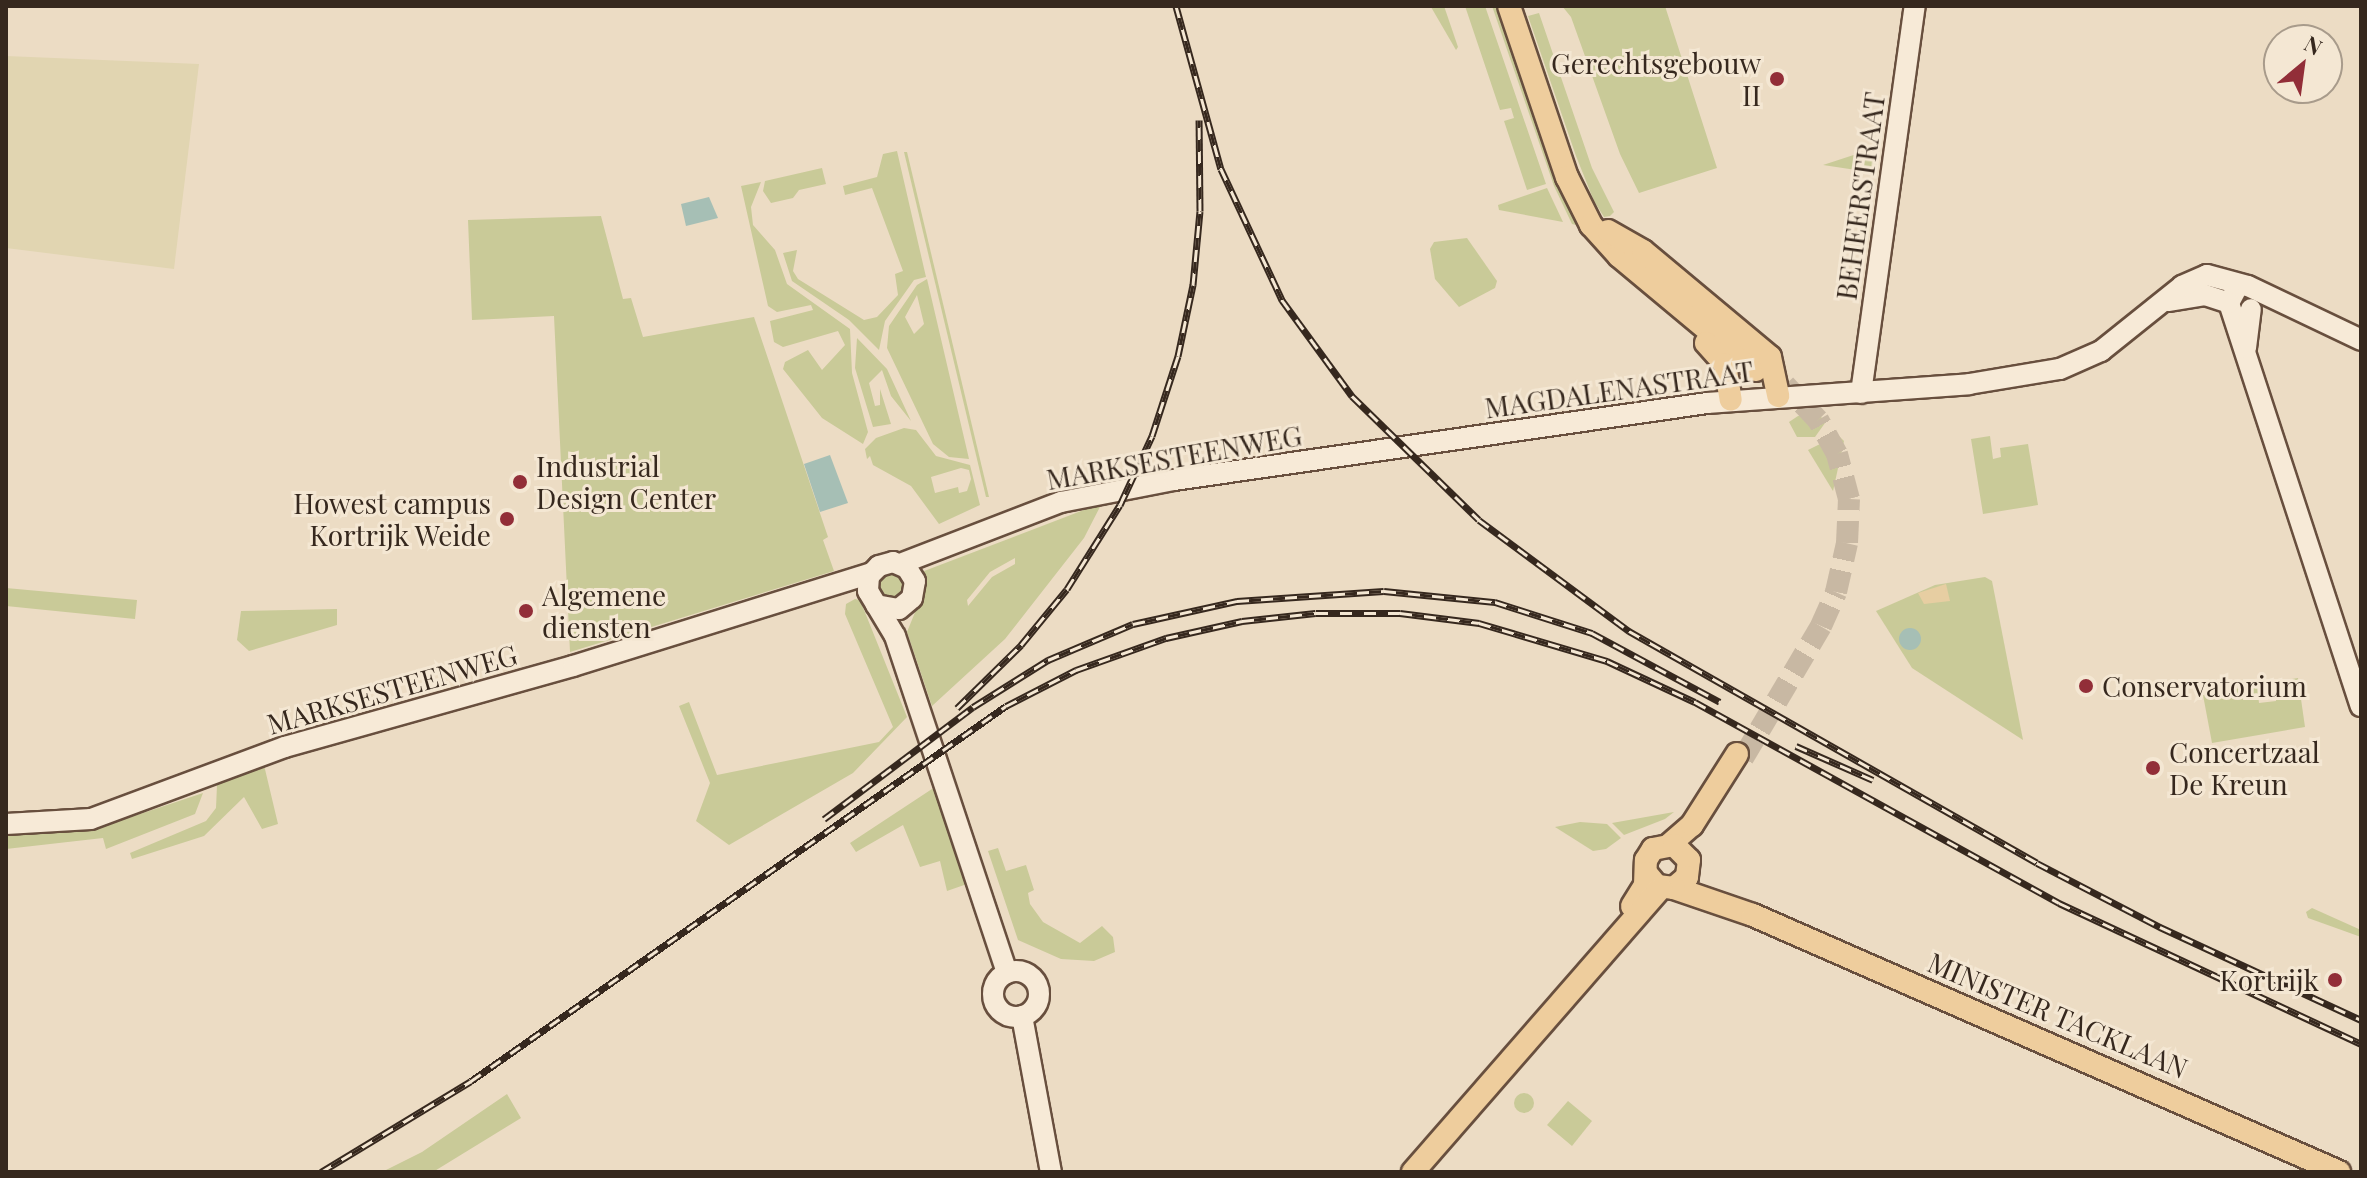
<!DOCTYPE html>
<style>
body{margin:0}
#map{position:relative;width:2367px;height:1178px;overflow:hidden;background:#ecdcc4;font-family:"Playfair Display",serif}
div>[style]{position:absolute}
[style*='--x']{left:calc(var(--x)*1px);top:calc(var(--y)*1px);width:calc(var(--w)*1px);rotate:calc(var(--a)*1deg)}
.farmland>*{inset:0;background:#e1d5b1}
.green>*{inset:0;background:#c9ca98}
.round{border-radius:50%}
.sand>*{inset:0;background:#e7cea2}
.water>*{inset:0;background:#a6bfb5}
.primary-tunnel>*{height:22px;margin-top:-11px;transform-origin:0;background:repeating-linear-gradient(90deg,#c8b8a3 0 22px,transparent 0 33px)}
.roads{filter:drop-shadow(2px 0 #684f3e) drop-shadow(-2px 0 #684f3e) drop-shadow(0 2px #684f3e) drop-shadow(0 -2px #684f3e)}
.secondary>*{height:20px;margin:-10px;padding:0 10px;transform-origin:10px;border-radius:10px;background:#f7ead7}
.secondary>.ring{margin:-10px;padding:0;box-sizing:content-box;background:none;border:20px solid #f7ead7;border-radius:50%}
.primary>*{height:22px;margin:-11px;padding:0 11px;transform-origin:11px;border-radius:11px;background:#eecd9d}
.rail>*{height:7px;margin-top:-3.5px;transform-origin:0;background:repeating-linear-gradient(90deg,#f4e7d3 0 12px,#36281e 0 24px);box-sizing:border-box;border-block:2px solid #36281e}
.dots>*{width:22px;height:22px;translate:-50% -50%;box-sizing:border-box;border:4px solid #f4e7d3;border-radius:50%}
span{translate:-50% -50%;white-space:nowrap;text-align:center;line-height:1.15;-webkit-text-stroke:6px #f4e7d3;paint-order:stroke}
.poi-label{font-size:28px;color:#36281e}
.right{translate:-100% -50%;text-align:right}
.left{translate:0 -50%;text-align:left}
.street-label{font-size:28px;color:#36281e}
.frame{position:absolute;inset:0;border:8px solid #36281e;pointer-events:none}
.north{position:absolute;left:2263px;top:24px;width:80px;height:80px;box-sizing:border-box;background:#f4e7d3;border:2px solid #a89b8b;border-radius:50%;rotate:29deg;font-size:22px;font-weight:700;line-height:32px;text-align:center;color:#36281e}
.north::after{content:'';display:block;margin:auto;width:28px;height:36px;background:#922e38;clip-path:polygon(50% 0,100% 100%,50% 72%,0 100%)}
</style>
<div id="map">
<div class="farmland">
<i style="clip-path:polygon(6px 56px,199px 64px,174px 269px,6px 248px)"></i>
</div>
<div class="green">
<i style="clip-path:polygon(1444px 6px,1458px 47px,1456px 50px,1431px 7px)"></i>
<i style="clip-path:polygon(1465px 6px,1485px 6px,1546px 184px,1527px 190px,1504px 121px,1514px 118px,1511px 108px,1500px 110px)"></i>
<i style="clip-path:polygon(1492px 6px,1504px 6px,1580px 226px,1572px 224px,1554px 186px)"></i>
<i style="clip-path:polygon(1562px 6px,1665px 6px,1717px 168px,1639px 193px,1620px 154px,1571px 17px)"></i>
<i style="clip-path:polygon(1539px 13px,1592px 168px,1614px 212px,1610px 216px,1604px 217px,1594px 201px,1576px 156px,1528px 16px)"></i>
<i style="clip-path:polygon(1872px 149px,1878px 150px,1876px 173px,1823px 165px)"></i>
<i style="clip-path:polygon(897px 151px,926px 277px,914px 280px,885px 321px,879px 350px,849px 320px,792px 281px,783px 253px,797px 250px,793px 271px,798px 279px,864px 320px,877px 317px,898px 295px,895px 274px,903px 271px,872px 188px,845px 195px,843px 186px,877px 177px,883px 154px)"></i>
<i style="clip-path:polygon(904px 152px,907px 152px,989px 497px,986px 497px)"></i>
<i style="clip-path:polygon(822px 168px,826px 184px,799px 190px,793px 198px,771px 203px,763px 191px,765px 181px)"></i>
<i style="clip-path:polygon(761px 182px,751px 207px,753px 225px,775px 250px,787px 284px,850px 329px,852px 373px,868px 432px,863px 444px,822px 418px,783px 369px,785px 362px,808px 350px,822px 370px,845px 345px,838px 331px,783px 347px,774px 342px,770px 321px,813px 310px,811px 305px,777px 312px,768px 306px,741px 186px)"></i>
<i style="clip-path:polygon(1547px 188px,1563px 222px,1499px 210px,1498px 205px)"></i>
<i style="clip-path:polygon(601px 216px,623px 299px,631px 298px,643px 337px,754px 317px,828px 537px,823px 540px,834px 571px,570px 652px,554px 316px,472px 320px,468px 220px)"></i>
<i style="clip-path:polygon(1467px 238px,1497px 281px,1495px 288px,1459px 307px,1435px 279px,1430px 249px,1434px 242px)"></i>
<i style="clip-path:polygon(evenodd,927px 279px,969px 459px,949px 457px,933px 444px,887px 348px,889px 326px,917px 285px,927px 279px,917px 295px,924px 324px,914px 334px,905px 317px,917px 295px)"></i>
<i style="clip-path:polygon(857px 338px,887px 369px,911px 421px,891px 396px,882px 370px,869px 383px,875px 406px,880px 405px,880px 389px,891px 424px,873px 427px,855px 368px)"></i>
<i style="clip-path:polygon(1820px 415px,1825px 423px,1815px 437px,1797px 437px,1789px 422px,1798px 416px)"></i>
<i style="clip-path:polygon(evenodd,904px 428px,916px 430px,936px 456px,970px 465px,980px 505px,939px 524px,911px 486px,873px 465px,870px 456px,867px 459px,865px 449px,876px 438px,904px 428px,961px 468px,969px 470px,971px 479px,967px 491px,959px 493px,958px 487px,935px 493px,931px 477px,961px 468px)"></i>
<i style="clip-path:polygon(1838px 435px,1844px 441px,1833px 491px,1808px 450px)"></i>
<i style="clip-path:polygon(1990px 436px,1993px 459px,2001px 457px,2000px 448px,2028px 444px,2038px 505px,1983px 514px,1971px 439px)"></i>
<i style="clip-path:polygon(evenodd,1102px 503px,1084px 538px,1005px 639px,932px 706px,907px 632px,918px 605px,919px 573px,1102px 503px,1015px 558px,1015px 564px,992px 577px,968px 606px,967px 600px,990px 572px,1015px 558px)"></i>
<i style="clip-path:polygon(886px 571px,901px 574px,907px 584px,904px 595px,891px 601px,878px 594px,878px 579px)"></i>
<i style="clip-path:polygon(1985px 577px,1992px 581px,2023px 740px,1912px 668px,1876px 611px,1935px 585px)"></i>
<i style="clip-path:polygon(6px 588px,137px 600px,135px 619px,6px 606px)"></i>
<i style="clip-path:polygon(855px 599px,860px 600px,907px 717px,853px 773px,729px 845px,696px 821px,710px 783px,679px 706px,689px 702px,717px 775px,879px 742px,893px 727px,845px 614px,846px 604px)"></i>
<i style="clip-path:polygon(337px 609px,337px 625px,249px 651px,237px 640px,241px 611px)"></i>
<i style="clip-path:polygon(2298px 678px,2305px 727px,2212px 743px,2203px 695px,2257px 685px,2259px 703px,2276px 701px,2275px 682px)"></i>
<i style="clip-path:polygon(264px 765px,278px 824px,262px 829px,244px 797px,204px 836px,132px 859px,130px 853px,206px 821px,216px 808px,217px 785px)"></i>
<i style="clip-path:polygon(935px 787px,967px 884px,947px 891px,940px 861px,920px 867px,903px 825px,856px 852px,850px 843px)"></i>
<i style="clip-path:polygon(203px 793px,195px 814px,106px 849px,103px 838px,6px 849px,6px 834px,101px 827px)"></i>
<i style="clip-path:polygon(1674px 812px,1665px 819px,1624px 835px,1612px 823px)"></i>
<i style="clip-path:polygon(1580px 822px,1607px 824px,1621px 838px,1606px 849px,1593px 851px,1555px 827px)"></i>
<i style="clip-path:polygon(998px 848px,1006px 871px,1026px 865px,1034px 890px,1028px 893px,1030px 904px,1043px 922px,1080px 943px,1102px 926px,1113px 937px,1115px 952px,1094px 961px,1061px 959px,1018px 940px,988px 851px)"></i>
<i style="clip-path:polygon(2312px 908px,2361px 930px,2361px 937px,2308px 918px,2306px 912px)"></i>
<i class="round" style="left:1514px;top:1093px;width:20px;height:20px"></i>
<i style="clip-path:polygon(507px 1094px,521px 1118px,433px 1172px,382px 1172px,422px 1152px)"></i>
<i style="clip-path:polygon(1568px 1101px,1592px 1121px,1572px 1146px,1547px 1125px)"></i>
</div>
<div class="sand">
<i style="clip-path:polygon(1946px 584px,1950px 601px,1924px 604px,1918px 593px)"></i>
</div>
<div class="water">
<i style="clip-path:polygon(709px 197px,718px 218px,686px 226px,681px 204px)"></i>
<i style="clip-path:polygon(830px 455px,848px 503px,820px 512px,804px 464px)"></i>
<i class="round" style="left:1899px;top:628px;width:22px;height:22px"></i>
</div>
<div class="primary-tunnel">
<i style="--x:1743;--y:758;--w:153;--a:-59.4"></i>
<i style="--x:1821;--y:626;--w:37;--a:-66"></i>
<i style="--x:1836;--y:592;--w:50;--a:-77.3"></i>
<i style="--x:1847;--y:543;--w:44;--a:-87.4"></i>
<i style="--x:1849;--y:499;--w:47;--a:-104.9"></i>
<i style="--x:1837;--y:454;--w:39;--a:-119"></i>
<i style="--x:1818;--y:420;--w:48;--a:-133.3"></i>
</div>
<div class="roads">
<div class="secondary">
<i style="--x:2238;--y:286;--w:19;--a:118"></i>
<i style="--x:2229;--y:303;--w:424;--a:71.9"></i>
<i style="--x:2168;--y:301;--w:37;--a:-9"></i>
<i style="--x:2205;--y:295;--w:25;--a:18"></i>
<i style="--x:2246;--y:348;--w:39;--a:-83"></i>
<i style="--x:1861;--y:393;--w:391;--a:-82.1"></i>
<i style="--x:900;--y:564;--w:173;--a:-21.1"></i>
<i style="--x:1061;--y:502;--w:115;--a:-11"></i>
<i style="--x:1174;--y:480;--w:539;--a:-8.22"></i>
<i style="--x:1707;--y:403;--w:263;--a:-4.1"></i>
<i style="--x:1969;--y:384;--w:92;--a:-9.4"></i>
<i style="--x:2060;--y:369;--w:45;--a:-23.7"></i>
<i style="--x:2101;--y:351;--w:104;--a:-38.7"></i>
<i style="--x:2182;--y:286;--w:27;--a:-24"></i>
<i style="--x:2207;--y:275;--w:42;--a:15"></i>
<i style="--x:2248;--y:286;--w:125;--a:25.5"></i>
<i style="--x:876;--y:605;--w:23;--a:10"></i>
<i style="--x:899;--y:609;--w:17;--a:-40"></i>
<i style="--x:912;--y:598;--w:17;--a:-80"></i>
<i style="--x:915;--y:581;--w:15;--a:-122"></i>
<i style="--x:907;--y:568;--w:15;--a:-157"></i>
<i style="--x:893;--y:562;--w:15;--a:164"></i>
<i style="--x:879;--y:566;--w:14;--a:135"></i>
<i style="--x:869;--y:576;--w:15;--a:94"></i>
<i style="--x:868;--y:591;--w:52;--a:59"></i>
<i style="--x:895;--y:636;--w:355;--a:71.6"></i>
<i style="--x:6;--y:824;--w:85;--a:-3.4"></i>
<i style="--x:91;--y:819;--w:207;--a:-20.4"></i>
<i style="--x:285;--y:747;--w:299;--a:-15.7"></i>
<i style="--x:573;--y:666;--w:312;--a:-17.3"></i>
<i class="ring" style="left:993px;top:971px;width:26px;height:26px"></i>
<i style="--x:1022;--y:1016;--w:159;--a:79.5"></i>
</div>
<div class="primary">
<i style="--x:1509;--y:6;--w:181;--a:71.3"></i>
<i style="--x:1567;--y:177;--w:54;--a:63.4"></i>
<i style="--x:1591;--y:225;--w:42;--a:47.9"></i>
<i style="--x:1619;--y:256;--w:178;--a:39.8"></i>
<i style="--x:1608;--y:231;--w:40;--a:29.7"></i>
<i style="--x:1643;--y:251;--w:165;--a:39.8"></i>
<i style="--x:1770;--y:357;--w:40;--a:78"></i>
<i style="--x:1706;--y:343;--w:28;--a:48"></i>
<i style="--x:1725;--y:364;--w:36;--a:81"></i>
<i style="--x:1670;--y:844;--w:29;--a:-41"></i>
<i style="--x:1692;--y:825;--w:84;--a:-57.6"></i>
<i style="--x:1674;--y:888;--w:83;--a:18.9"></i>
<i style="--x:1753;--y:915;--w:640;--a:23.68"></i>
<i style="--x:1632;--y:906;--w:25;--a:-58"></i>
<i style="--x:1645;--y:885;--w:25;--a:-88"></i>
<i style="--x:1646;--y:860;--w:13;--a:-58"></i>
<i style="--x:1653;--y:849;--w:21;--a:-11"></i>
<i style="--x:1674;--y:845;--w:21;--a:45"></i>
<i style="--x:1689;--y:860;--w:17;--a:97"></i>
<i style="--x:1687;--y:877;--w:17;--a:140"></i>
<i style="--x:1674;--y:888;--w:17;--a:-173"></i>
<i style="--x:1657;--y:886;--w:17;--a:-130"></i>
<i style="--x:1413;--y:1172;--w:377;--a:-48.9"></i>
</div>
</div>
<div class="rail">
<i style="--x:1176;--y:6;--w:169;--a:74.6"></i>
<i style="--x:1221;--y:169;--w:145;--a:65"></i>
<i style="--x:1282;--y:300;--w:119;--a:53.9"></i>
<i style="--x:1352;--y:396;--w:177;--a:44.3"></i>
<i style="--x:1479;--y:520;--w:187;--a:36.5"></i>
<i style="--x:1629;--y:631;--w:469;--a:29.6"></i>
<i style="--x:2037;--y:863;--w:139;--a:27.5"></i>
<i style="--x:2160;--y:927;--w:221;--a:24.8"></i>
<i style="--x:957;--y:708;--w:90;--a:-44.5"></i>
<i style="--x:1021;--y:645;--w:72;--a:-50.6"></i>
<i style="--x:1067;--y:589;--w:99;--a:-57.8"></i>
<i style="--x:1120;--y:505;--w:76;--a:-65.1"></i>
<i style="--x:1152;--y:436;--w:84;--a:-72"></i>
<i style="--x:1178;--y:356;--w:73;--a:-78.1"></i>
<i style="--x:1193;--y:285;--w:74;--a:-84.6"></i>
<i style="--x:1200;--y:211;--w:91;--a:-90.6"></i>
<i style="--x:1796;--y:746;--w:84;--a:23.8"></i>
<i style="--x:824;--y:819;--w:186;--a:-36.9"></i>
<i style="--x:973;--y:707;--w:89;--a:-32.1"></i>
<i style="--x:1048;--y:660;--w:92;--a:-23"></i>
<i style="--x:1133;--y:624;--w:107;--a:-12.5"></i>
<i style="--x:1237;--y:601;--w:147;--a:-3.9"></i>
<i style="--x:1384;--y:591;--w:112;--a:5.7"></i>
<i style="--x:1495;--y:602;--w:102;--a:17.7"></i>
<i style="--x:1592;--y:633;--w:145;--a:28.3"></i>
<i style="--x:321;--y:1172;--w:175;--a:-31.2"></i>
<i style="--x:471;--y:1081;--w:653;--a:-35.03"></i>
<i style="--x:1006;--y:706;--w:79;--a:-27.2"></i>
<i style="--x:1076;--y:670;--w:96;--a:-19.6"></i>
<i style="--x:1166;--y:638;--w:78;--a:-12.6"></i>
<i style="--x:1242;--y:621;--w:74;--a:-6.2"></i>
<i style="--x:1316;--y:613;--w:84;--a:0"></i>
<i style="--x:1400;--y:613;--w:80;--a:7.2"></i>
<i style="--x:1479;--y:623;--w:134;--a:16.5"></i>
<i style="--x:1607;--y:661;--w:97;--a:25"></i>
<i style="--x:1695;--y:702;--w:416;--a:28.9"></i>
<i style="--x:2059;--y:903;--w:333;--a:25"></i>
</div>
<div class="dots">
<i style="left:1777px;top:79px;background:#922e38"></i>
<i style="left:520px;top:482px;background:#922e38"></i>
<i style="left:507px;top:519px;background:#922e38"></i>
<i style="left:526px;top:611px;background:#922e38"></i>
<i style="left:2086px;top:686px;background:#922e38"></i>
<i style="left:2153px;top:768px;background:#922e38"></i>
<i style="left:2335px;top:980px;background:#922e38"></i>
</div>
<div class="poi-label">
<span class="right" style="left:1761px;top:79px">Gerechtsgebouw<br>II</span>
<span class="left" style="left:536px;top:482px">Industrial<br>Design Center</span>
<span class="right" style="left:491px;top:519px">Howest campus<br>Kortrijk Weide</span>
<span class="left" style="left:542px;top:611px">Algemene<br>diensten</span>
<span class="left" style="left:2102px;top:686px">Conservatorium</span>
<span class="left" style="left:2169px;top:768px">Concertzaal<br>De Kreun</span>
<span class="right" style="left:2319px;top:980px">Kortrijk</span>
</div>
<div class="street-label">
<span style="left:1860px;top:196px;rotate:-82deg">BEHEERSTRAAT</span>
<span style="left:1619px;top:389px;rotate:-8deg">MAGDALENASTRAAT</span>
<span style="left:1174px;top:457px;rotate:-10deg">MARKSESTEENWEG</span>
<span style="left:392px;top:689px;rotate:-16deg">MARKSESTEENWEG</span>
<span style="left:2058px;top:1015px;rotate:23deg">MINISTER TACKLAAN</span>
</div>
<div class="frame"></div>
<div class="north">N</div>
</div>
